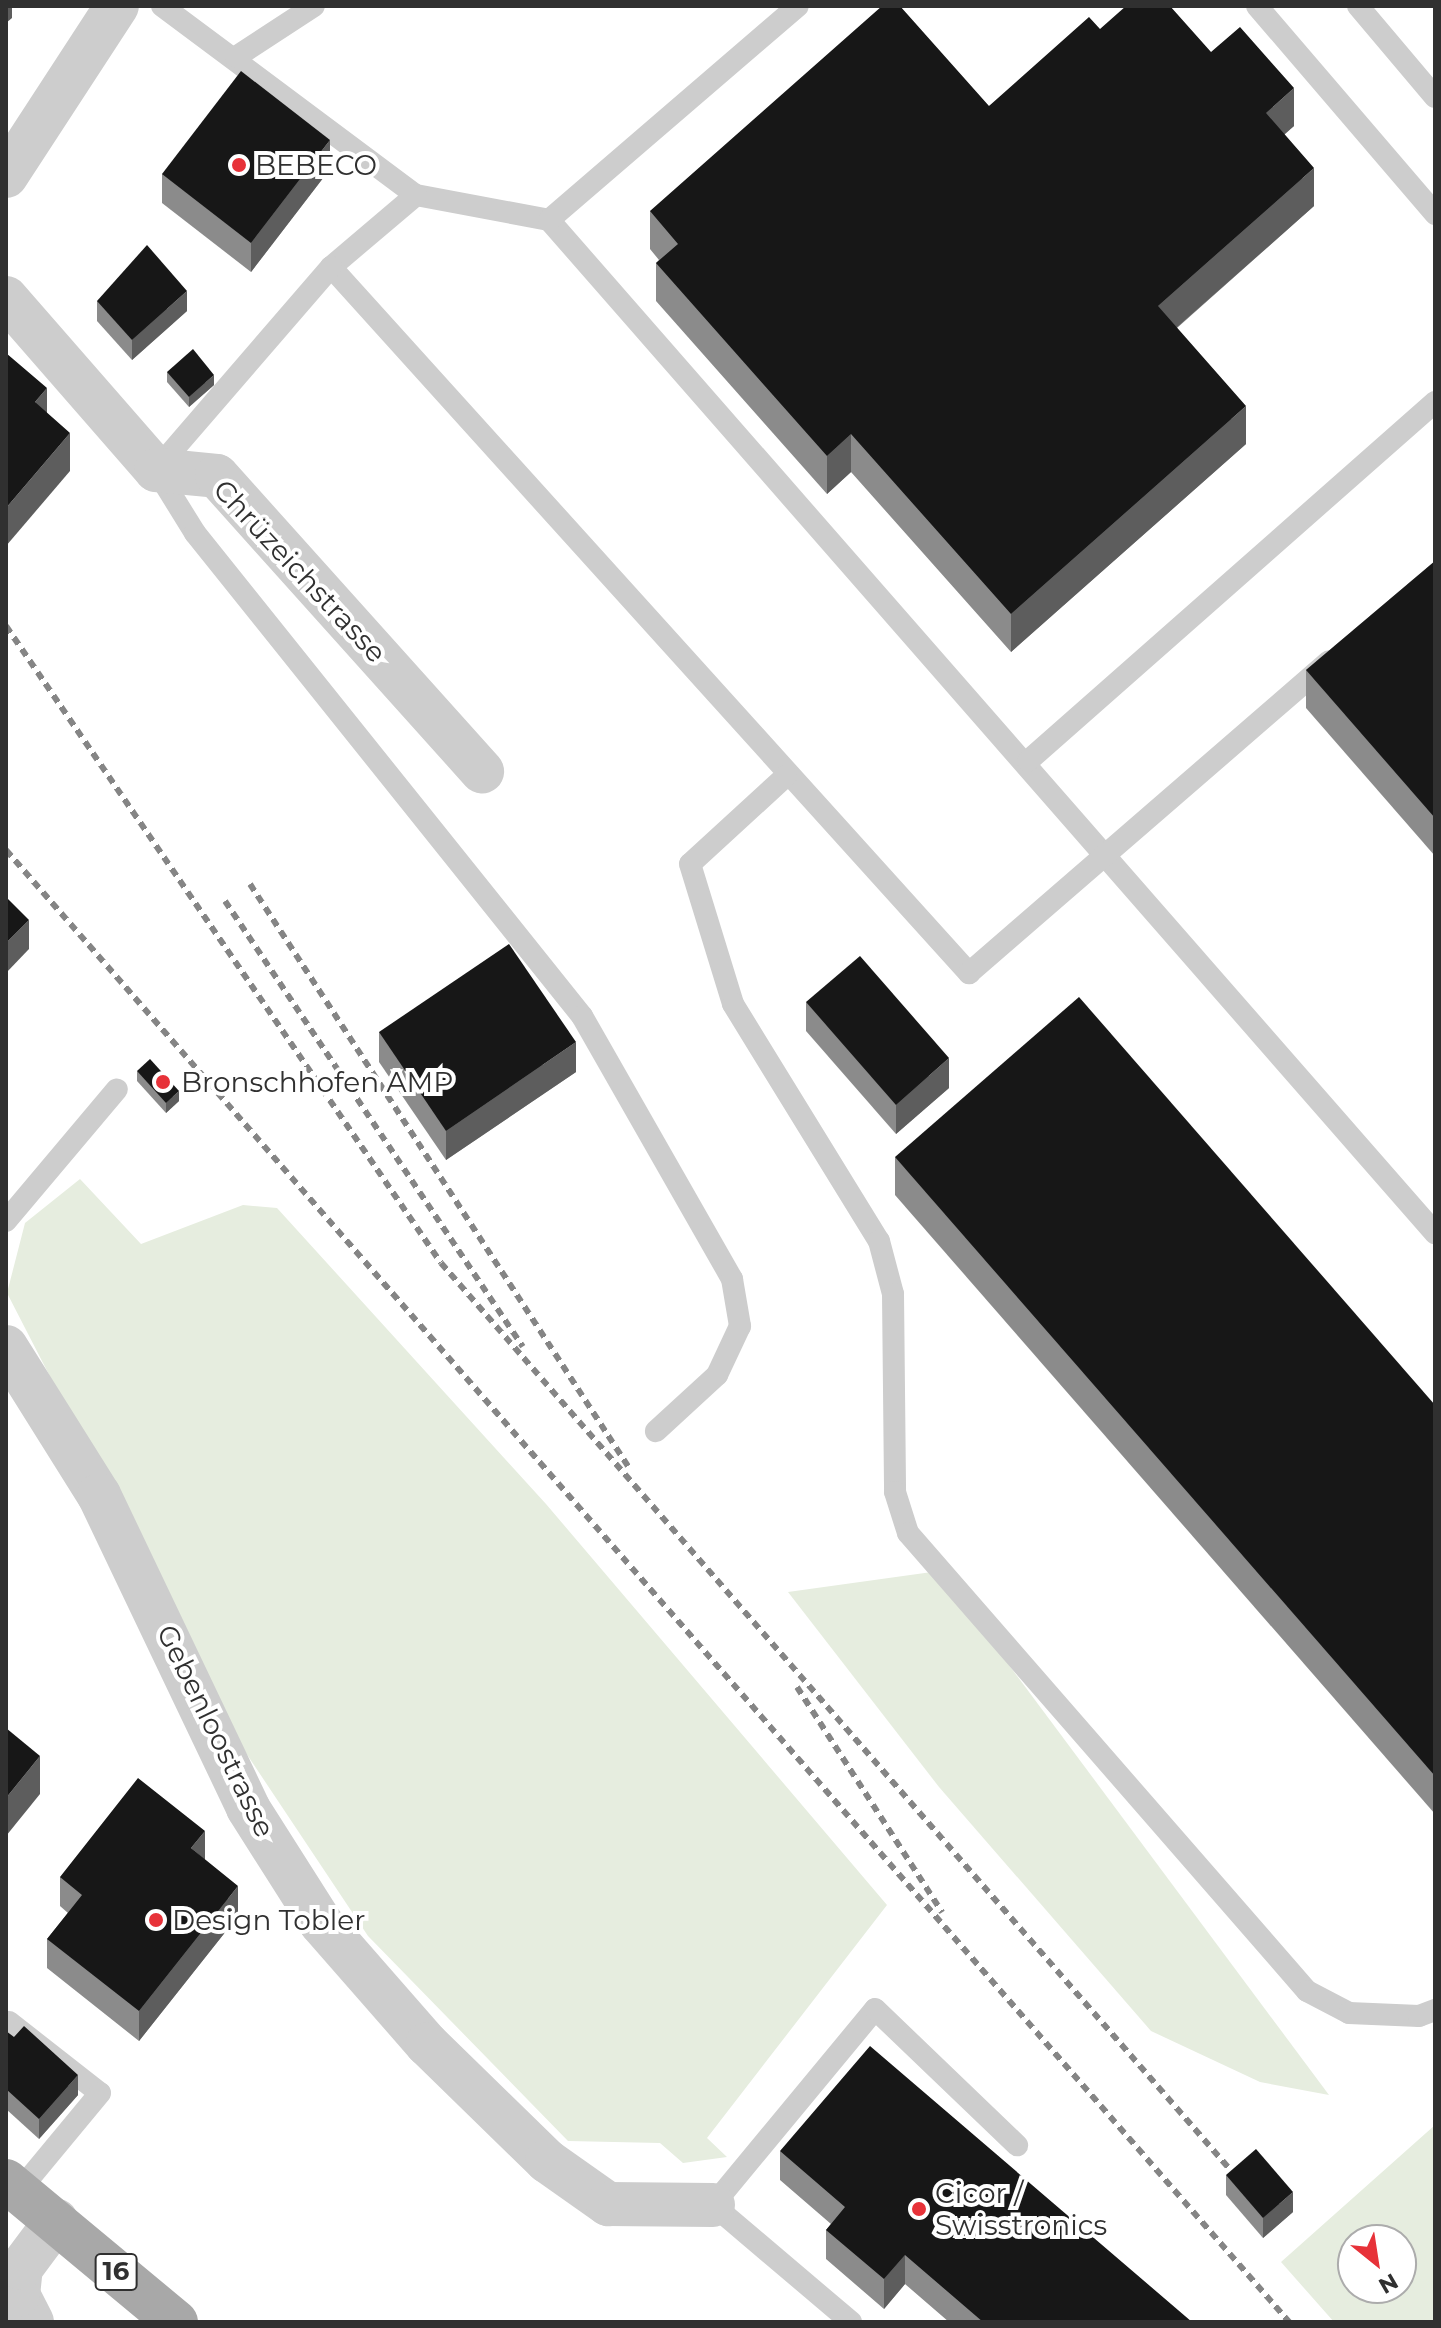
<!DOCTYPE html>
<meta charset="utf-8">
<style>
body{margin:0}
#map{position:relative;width:1441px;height:2328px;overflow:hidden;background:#fff;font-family:Montserrat,sans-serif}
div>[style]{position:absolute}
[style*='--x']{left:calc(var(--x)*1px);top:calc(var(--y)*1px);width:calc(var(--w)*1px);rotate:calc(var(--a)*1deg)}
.green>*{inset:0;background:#e6eddf}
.service>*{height:22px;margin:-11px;padding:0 11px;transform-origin:11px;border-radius:11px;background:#cdcdcd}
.minor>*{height:44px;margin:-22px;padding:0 22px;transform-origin:22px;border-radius:22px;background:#cdcdcd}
.primary>*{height:44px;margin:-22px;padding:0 22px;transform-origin:22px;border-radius:22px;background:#a8a8a8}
.rail>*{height:6px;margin-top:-3px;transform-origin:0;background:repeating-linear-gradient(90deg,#858585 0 8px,transparent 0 14px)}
.wall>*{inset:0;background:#8b8b8b}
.shaded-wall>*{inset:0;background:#5d5d5d}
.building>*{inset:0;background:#171717}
.dots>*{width:22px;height:22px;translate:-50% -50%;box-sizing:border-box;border:4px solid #fff;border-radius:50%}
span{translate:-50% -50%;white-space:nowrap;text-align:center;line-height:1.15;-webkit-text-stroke:8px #fff;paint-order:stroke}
.shield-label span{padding:2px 6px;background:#fff;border:2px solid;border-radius:6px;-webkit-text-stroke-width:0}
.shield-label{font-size:26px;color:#303030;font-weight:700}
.poi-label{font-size:28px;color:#303030}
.left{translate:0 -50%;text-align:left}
.street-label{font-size:28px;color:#303030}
.frame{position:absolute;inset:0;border:8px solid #303030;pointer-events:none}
.north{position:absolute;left:1337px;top:2224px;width:80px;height:80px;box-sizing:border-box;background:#fff;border:2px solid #acacac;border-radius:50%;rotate:150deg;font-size:22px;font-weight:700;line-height:32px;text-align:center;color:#303030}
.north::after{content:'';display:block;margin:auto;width:28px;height:36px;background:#e73239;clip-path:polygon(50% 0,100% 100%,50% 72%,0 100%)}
</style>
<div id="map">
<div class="green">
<i style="clip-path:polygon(80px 1179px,141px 1244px,243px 1205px,277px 1208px,546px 1504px,887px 1905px,707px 2138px,727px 2157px,683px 2163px,660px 2143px,568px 2141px,368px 1936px,236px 1738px,7px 1293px,25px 1223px)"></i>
<i style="clip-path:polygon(939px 1571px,1329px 2095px,1260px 2082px,1151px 2031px,939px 1787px,788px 1592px)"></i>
<i style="clip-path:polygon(evenodd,1435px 2125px,1435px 2322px,1334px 2322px,1281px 2262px,1435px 2125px,1353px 2240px,1401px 2240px,1401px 2288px,1353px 2288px,1353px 2240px)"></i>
</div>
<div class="service">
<i style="--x:162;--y:6;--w:317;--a:36.7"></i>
<i style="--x:416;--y:195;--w:135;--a:10.6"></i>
<i style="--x:549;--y:220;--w:1346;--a:48.83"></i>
<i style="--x:1257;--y:6;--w:274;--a:49.4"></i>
<i style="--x:1358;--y:6;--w:119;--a:49.8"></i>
<i style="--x:236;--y:57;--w:93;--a:-33.2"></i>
<i style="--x:416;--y:195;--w:111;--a:139.7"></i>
<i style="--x:331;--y:267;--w:952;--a:47.9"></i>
<i style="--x:969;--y:973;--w:476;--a:-40.9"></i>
<i style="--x:549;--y:220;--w:328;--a:-40.7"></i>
<i style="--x:331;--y:267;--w:268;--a:130.8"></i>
<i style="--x:156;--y:470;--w:74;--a:58.2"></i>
<i style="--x:195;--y:533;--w:619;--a:51.3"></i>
<i style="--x:582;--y:1016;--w:303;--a:60.3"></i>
<i style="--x:732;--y:1279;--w:48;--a:80.3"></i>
<i style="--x:740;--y:1326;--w:54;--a:115.1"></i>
<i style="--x:717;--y:1375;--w:83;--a:137.4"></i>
<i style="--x:1028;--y:761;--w:543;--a:-41.41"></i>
<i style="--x:786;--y:776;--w:130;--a:137.5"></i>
<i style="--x:690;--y:864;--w:146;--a:72.9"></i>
<i style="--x:733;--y:1004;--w:278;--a:58.4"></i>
<i style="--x:879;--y:1241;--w:55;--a:75.2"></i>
<i style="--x:893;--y:1294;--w:198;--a:89.4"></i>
<i style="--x:895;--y:1492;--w:43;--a:72.4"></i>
<i style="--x:908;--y:1533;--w:607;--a:48.94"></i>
<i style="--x:1307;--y:1991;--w:47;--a:27.6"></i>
<i style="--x:1349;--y:2013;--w:70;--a:2.5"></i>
<i style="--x:1419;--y:2016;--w:17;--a:-21"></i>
<i style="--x:6;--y:1221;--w:172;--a:-49.9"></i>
<i style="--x:9;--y:2022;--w:115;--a:38"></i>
<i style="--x:100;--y:2093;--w:127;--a:129.6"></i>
<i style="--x:851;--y:2322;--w:181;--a:-139.7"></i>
<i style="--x:713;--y:2205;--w:254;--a:-50.4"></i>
<i style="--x:875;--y:2009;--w:197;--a:43.8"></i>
</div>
<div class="minor">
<i style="--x:6;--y:176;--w:203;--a:-56.9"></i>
<i style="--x:6;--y:298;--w:228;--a:48.9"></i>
<i style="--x:156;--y:470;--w:61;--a:5.6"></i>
<i style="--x:217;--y:476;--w:397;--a:48.1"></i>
<i style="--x:6;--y:1347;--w:175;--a:57.9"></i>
<i style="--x:99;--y:1495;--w:347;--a:64.5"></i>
<i style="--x:248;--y:1808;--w:136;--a:57.6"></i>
<i style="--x:321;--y:1923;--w:161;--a:48.8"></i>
<i style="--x:427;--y:2044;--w:168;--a:44.3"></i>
<i style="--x:547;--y:2161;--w:75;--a:35.2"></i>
<i style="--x:608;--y:2204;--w:105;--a:0.5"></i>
<i style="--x:32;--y:2322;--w:30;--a:-117"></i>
<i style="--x:18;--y:2295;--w:27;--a:-84"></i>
<i style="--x:21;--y:2268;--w:59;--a:-53.3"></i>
</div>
<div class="primary">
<i style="--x:6;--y:2181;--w:221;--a:39.7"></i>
</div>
<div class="rail">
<i style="--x:6;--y:626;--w:771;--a:55.67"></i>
<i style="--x:441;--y:1263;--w:1218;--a:48.96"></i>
<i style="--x:6;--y:850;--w:1953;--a:48.92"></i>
<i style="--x:250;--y:884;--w:694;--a:57"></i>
<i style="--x:225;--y:901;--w:536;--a:56.25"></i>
<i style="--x:797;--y:1687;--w:268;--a:57.2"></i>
</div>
<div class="wall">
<i style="clip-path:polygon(1100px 29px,1211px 52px,1294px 126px,1284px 134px,1314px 206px,1177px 328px,1246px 444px,1011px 652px,851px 472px,827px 494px,656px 301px,656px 263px,659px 260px,650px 249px,650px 211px,989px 106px)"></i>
<i style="clip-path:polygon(330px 169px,251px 272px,162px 203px,162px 174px)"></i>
<i style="clip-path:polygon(97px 301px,187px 311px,132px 360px,97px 321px)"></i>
<i style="clip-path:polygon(167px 372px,214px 385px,189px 407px,167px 382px)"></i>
<i style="clip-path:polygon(1435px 561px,1435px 856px,1306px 708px,1306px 670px)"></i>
<i style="clip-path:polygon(806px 1002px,949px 1088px,896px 1134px,806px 1031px)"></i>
<i style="clip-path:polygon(379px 1032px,576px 1072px,446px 1160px,379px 1062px)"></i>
<i style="clip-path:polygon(137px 1071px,179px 1101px,166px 1113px,137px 1081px)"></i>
<i style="clip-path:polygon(895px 1157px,1435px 1405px,1435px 1814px,895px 1195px)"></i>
<i style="clip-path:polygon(205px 1860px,238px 1916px,139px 2041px,47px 1968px,47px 1939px,68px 1913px,60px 1906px,60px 1877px)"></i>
<i style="clip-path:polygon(6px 2031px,78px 2095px,39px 2139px,6px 2109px)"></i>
<i style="clip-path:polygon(780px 2151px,1192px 2322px,949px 2322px,905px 2284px,884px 2309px,826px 2259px,826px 2230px,831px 2224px,780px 2180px)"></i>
<i style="clip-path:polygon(1226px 2175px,1293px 2212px,1263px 2238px,1226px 2195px)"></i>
</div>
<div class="shaded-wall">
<i style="clip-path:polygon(6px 6px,12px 6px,12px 18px,6px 23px)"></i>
<i style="clip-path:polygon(1294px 88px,1294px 126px,1266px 151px,1266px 113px)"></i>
<i style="clip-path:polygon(330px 140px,330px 169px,251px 272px,251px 243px)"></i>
<i style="clip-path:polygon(1314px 168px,1314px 206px,1158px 344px,1158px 306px)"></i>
<i style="clip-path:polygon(187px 291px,187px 311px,132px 360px,132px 340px)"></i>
<i style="clip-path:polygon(214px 375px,214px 385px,189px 407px,189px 397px)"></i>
<i style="clip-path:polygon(47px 388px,47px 426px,35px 402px)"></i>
<i style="clip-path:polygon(1246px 406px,1246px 444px,1011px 652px,1011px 614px)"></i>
<i style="clip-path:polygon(70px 433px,70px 471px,6px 546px,6px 508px)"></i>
<i style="clip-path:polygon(851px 434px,851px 472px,827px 494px,827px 456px)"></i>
<i style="clip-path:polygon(29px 920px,29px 949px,6px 973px,6px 943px)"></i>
<i style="clip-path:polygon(576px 1042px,576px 1072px,446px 1160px,446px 1131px)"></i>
<i style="clip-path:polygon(949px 1058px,949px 1088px,896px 1134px,896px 1105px)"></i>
<i style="clip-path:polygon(179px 1091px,179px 1101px,166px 1113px,166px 1103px)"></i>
<i style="clip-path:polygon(40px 1756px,40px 1794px,6px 1836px,6px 1798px)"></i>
<i style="clip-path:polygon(205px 1831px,205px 1860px,191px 1848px)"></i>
<i style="clip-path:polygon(238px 1886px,238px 1916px,139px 2041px,139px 2011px)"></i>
<i style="clip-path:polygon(78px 2075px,78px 2095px,39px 2139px,39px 2119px)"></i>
<i style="clip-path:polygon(1293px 2192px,1293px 2212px,1263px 2238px,1263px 2218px)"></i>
<i style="clip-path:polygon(905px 2255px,905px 2284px,884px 2309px,884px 2279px)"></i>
</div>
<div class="building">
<i style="clip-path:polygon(882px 6px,900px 6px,989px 106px,1089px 17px,1100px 29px,1126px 6px,1170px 6px,1211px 52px,1240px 27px,1294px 88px,1266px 113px,1314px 168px,1158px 306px,1246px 406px,1011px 614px,851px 434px,827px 456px,656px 263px,678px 244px,650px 211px)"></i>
<i style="clip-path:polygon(241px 71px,330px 140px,251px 243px,162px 174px)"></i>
<i style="clip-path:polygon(147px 245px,187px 291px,132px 340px,97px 301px)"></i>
<i style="clip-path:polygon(193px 349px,214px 375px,189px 397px,167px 372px)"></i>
<i style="clip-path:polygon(6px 353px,47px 388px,35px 402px,70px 433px,6px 508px)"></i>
<i style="clip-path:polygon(1435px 561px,1435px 818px,1306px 670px)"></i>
<i style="clip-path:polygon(6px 897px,29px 920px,6px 943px)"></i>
<i style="clip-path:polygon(509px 944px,576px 1042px,446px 1131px,379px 1032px)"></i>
<i style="clip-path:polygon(860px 956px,949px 1058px,896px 1105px,806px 1002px)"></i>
<i style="clip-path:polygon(1079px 997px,1435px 1405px,1435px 1776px,895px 1157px)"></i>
<i style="clip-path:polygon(150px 1059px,179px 1091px,166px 1103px,137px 1071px)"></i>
<i style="clip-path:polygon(6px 1728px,40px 1756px,6px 1798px)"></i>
<i style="clip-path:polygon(138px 1778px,205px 1831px,191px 1848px,238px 1886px,139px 2011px,47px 1939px,82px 1895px,60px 1877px)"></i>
<i style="clip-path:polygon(24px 2026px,78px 2075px,39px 2119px,6px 2089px,6px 2031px,14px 2037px)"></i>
<i style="clip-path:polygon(870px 2046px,1192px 2322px,983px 2322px,905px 2255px,884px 2279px,826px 2230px,845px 2207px,780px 2151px)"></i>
<i style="clip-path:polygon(1256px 2149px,1293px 2192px,1263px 2218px,1226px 2175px)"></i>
</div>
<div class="dots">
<i style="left:239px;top:165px;background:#e73239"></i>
<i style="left:163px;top:1082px;background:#e73239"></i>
<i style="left:156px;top:1920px;background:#e73239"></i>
<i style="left:919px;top:2209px;background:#e73239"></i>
</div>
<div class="shield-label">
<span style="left:116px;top:2272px">16</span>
</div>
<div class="poi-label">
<span class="left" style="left:255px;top:165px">BEBECO</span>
<span class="left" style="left:181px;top:1082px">Bronschhofen AMP</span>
<span class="left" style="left:172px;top:1920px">Design Tobler</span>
<span class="left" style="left:935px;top:2209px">Cicor /<br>Swisstronics</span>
</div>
<div class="street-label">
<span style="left:300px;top:571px;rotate:47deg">Chrüzeichstrasse</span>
<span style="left:216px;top:1731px;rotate:64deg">Gebenloostrasse</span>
</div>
<div class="frame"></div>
<div class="north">N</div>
</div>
